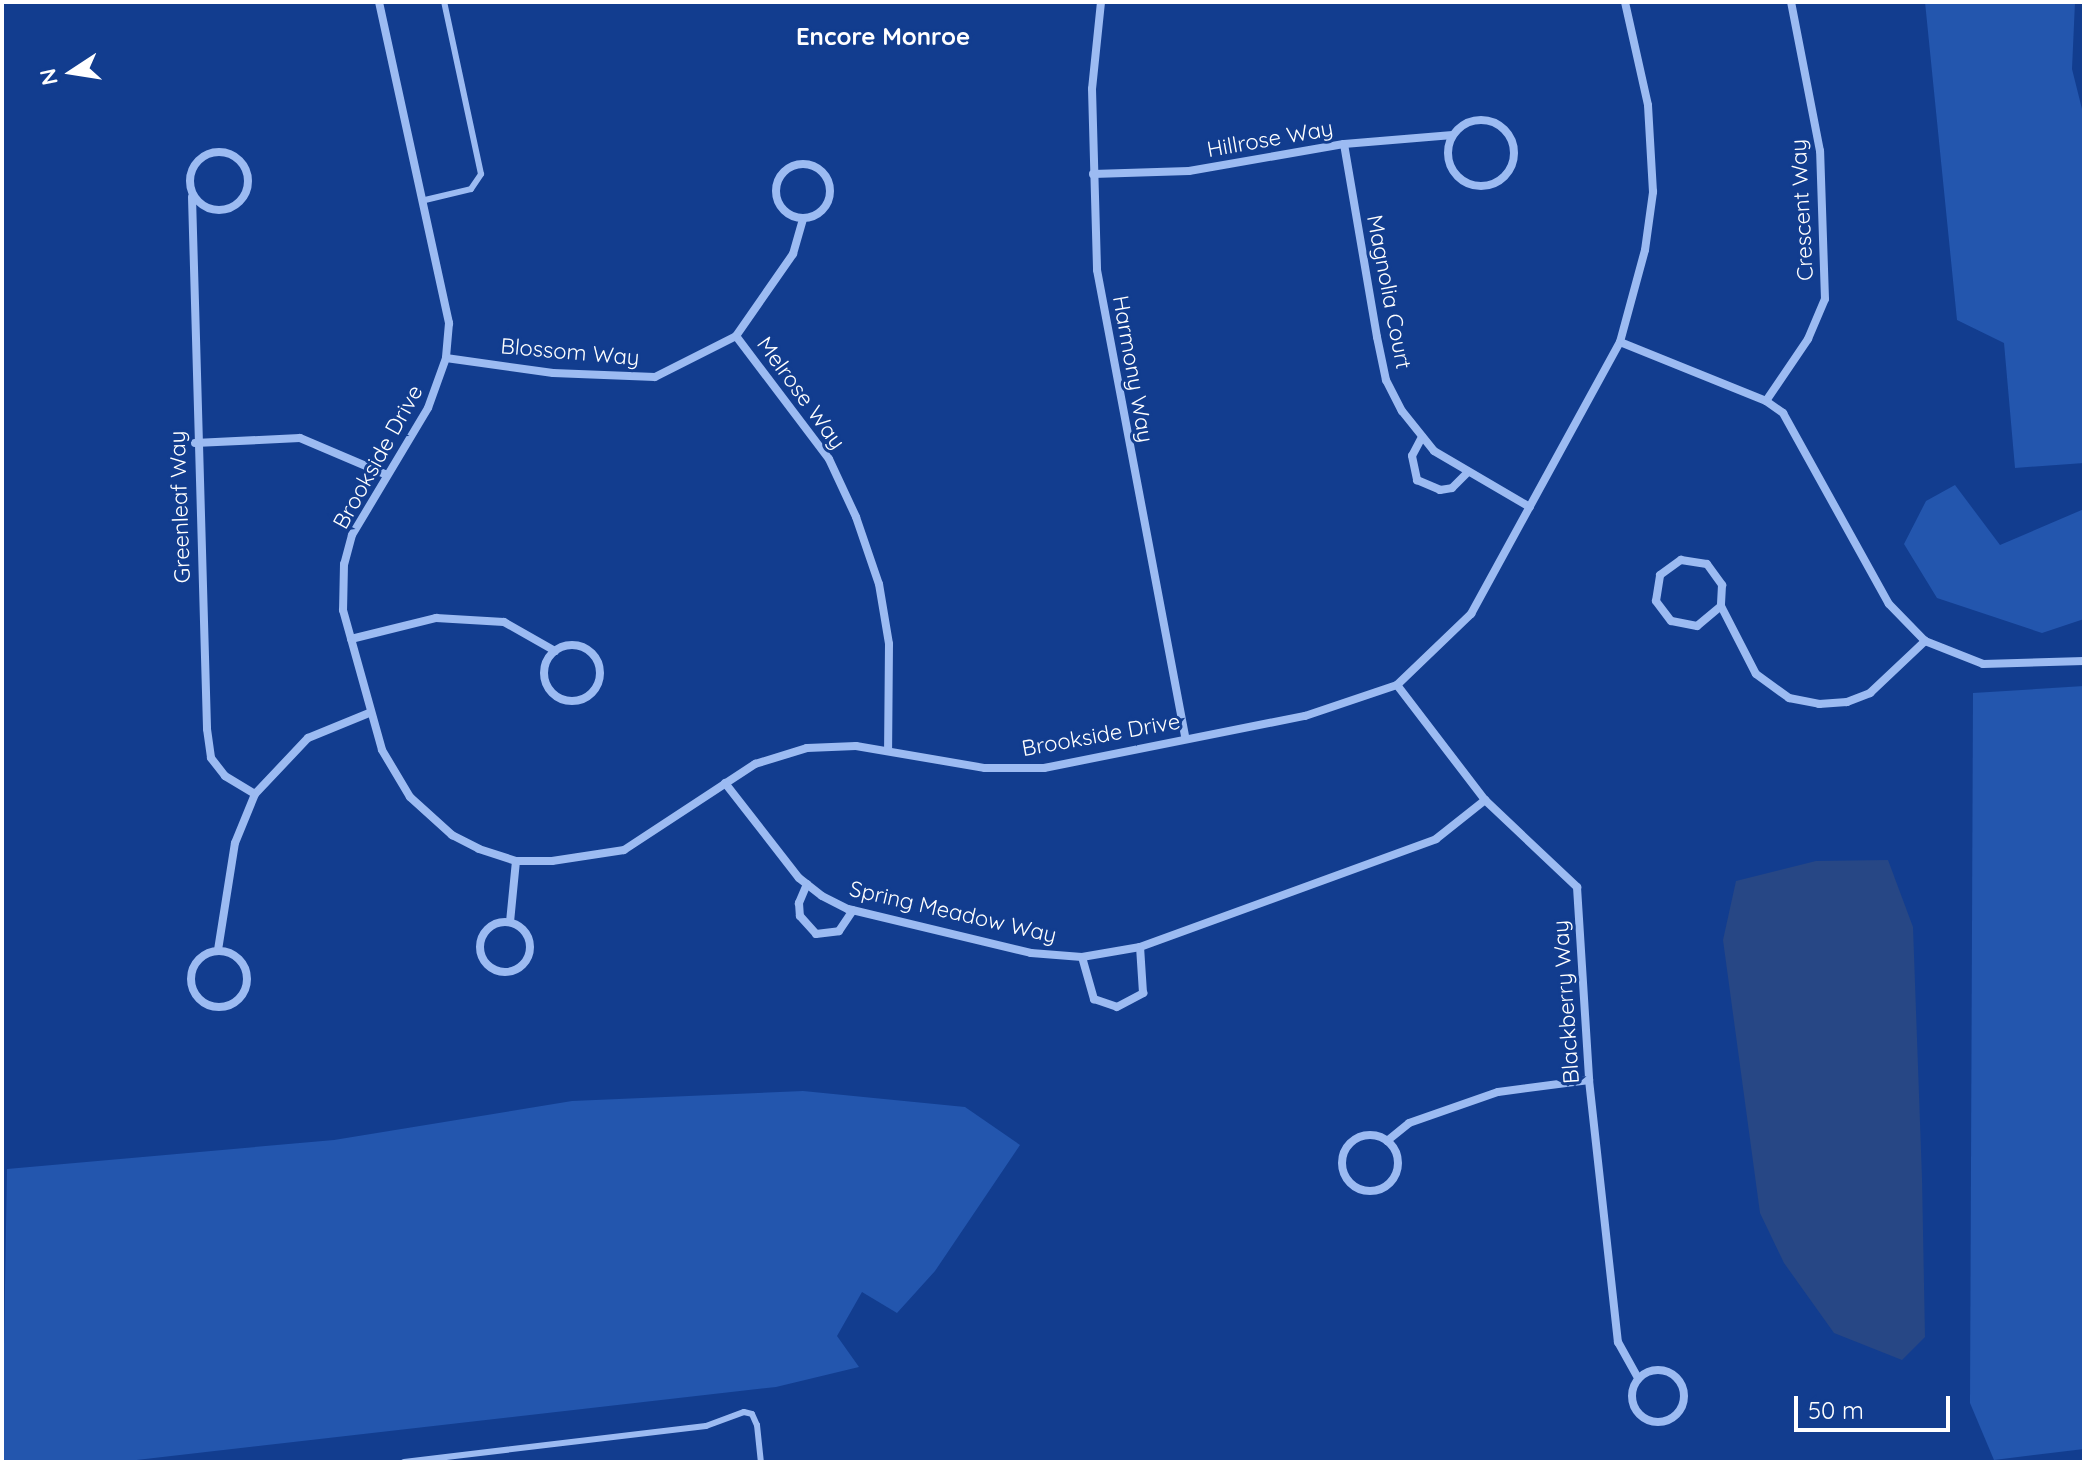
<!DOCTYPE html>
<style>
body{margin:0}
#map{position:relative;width:2086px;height:1464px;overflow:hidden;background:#123d8f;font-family:Quicksand,sans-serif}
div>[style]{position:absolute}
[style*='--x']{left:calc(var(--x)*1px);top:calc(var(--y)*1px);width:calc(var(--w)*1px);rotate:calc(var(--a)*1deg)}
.green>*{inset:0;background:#2356ae}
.water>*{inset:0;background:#274785}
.service>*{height:6px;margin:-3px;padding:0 3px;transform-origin:3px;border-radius:3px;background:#9cbbf2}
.minor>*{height:8px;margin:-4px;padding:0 4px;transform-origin:4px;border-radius:4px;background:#9cbbf2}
.minor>.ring{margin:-4px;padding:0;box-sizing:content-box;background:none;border:8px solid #9cbbf2;border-radius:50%}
span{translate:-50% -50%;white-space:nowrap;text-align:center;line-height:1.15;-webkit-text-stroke:6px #123d8f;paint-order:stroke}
.street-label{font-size:22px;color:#fff}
.neighbourhood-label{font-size:24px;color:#fff;font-weight:700}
.frame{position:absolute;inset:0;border:4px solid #fff;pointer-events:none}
.north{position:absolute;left:32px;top:32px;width:80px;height:80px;-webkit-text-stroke:6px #123d8f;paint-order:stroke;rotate:258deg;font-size:22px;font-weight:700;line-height:32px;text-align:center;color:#fff}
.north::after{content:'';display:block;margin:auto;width:28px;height:36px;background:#fff;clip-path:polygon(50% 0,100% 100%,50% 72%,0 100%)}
.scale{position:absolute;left:1794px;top:1396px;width:156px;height:36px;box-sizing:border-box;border:4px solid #fff;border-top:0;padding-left:10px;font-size:24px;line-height:28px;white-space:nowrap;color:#fff;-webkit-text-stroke:6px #123d8f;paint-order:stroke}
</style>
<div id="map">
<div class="green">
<i style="clip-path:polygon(1925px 2px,2075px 2px,2072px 69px,2084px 117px,2084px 463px,2015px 468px,2004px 343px,1957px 320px)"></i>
<i style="clip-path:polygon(1955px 485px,2000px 545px,2084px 509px,2084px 619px,2042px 633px,1937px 598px,1904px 544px,1926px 501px)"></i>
<i style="clip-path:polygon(2084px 686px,2084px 1449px,1994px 1460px,1970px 1403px,1973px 693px)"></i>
<i style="clip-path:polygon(803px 1091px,965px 1107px,1020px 1145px,935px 1271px,897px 1313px,862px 1292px,837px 1336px,859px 1367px,776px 1387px,119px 1462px,2px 1462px,7px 1169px,334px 1140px,572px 1101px)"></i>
</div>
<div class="water">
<i style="clip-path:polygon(1888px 860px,1913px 927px,1922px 1178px,1925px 1337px,1902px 1360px,1834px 1333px,1784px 1263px,1760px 1213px,1723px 940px,1736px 881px,1816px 861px)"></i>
</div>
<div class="service">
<i style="--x:425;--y:200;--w:47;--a:-13.4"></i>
<i style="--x:471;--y:189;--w:18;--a:-56"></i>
<i style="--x:481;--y:174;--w:176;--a:-102.1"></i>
<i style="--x:404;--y:1462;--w:304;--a:-6.8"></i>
<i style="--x:706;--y:1426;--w:40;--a:-20.2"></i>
<i style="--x:744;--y:1412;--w:8;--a:14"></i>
<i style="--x:752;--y:1414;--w:12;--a:66"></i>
<i style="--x:757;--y:1425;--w:37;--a:84"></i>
</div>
<div class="minor">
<i style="--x:379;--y:2;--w:329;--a:77.7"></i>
<i style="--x:449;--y:323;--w:35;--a:95"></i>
<i style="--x:446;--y:358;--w:53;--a:109.8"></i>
<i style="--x:428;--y:408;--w:148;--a:120.9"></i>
<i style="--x:352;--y:535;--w:30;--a:105"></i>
<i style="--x:344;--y:564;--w:46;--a:91.2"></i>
<i style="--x:343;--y:610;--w:145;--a:74.4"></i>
<i style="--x:382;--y:750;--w:55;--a:59.2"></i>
<i style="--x:410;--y:797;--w:57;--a:42.1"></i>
<i style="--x:452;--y:835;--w:30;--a:27"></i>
<i style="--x:479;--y:849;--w:39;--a:18"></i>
<i style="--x:516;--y:861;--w:36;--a:0"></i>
<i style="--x:552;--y:861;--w:73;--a:-8.7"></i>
<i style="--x:624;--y:850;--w:157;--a:-33.3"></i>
<i style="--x:755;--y:764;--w:54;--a:-17.1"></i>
<i style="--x:807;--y:748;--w:49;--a:-2.3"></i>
<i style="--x:856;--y:746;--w:131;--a:9.7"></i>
<i style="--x:985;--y:768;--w:59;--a:0"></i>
<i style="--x:1044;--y:768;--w:266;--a:-11.3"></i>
<i style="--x:1305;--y:716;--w:97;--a:-18.6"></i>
<i style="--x:1397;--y:685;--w:103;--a:-43.8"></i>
<i style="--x:1471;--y:614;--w:310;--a:-61.3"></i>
<i style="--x:1620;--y:342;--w:95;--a:-74.8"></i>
<i style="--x:1645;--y:250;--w:59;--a:-82.1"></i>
<i style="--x:1653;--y:192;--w:87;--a:-93.3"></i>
<i style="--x:1648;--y:105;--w:106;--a:-102.6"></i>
<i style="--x:1101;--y:2;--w:87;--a:95.9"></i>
<i style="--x:1092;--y:89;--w:181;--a:88.4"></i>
<i style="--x:1097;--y:270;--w:477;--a:79.3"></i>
<i class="ring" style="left:1448px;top:120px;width:58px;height:58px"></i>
<i style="--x:1344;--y:144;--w:196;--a:80.3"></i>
<i style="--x:1377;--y:337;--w:44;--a:78.2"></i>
<i style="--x:1386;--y:380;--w:35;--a:63"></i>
<i style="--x:1402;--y:411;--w:51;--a:51.3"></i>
<i style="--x:1434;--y:451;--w:111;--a:30.3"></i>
<i class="ring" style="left:190px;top:152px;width:50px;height:50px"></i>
<i class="ring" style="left:776px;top:164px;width:46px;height:46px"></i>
<i style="--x:1093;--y:174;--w:96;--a:-1.8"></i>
<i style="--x:1189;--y:171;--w:157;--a:-9.9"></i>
<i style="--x:1344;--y:144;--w:109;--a:-4.7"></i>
<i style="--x:192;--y:197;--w:532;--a:88.38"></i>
<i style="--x:207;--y:729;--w:29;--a:82"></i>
<i style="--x:211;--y:758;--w:23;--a:52"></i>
<i style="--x:225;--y:776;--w:35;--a:31"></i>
<i style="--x:736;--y:336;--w:154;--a:52.9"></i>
<i style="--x:829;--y:459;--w:64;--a:65"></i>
<i style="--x:856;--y:517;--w:71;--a:71.1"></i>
<i style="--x:879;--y:584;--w:61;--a:80.5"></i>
<i style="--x:889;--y:644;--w:106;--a:90.5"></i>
<i style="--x:1620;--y:342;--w:157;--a:22"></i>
<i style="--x:1766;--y:401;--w:21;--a:35"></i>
<i style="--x:1783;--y:413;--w:218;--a:61"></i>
<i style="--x:1889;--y:604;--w:52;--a:45.8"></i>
<i style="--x:1925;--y:641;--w:62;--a:21.6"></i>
<i style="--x:1983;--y:664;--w:101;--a:-1.7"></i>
<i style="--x:446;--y:358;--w:108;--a:8"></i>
<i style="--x:553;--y:373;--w:102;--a:2.2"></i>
<i style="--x:655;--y:377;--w:91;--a:-26.8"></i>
<i style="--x:736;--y:336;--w:100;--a:-55.2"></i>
<i style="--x:793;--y:254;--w:36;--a:-74"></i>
<i style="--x:1766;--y:401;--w:75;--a:-55.9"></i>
<i style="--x:1808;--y:339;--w:43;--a:-67"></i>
<i style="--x:1825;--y:299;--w:148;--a:-91.9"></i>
<i style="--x:1820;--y:151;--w:152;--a:-101"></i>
<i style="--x:1422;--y:437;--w:21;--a:118"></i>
<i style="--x:1412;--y:456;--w:25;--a:78"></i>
<i style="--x:1417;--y:480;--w:25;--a:23"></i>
<i style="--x:1440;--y:490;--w:12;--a:-9"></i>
<i style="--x:1452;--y:488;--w:23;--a:-45"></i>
<i style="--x:195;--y:443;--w:105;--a:-2.7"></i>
<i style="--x:300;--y:438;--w:92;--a:23"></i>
<i style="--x:1721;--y:606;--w:31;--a:140"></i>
<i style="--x:1697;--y:626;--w:26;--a:-169"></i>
<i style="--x:1671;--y:621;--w:25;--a:-127"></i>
<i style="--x:1656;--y:601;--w:26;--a:-81"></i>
<i style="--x:1660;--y:575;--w:26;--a:-36"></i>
<i style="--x:1681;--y:560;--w:26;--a:9"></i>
<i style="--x:1707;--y:564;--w:26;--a:54"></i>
<i style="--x:1722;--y:585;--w:21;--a:93"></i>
<i style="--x:1721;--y:606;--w:76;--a:62.8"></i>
<i style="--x:1756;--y:674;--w:41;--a:36"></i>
<i style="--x:1789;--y:698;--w:31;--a:11"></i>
<i style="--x:1819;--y:704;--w:28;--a:-4"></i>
<i style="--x:1847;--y:702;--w:25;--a:-21"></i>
<i style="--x:1870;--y:693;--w:76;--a:-43.4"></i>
<i style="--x:351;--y:639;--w:88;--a:-13.9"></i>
<i style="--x:436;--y:618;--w:68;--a:3.4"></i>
<i style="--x:504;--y:622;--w:59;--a:29.6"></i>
<i class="ring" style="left:544px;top:645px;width:48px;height:48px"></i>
<i style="--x:1397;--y:685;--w:145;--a:52.6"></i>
<i style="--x:1485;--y:800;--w:127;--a:43.4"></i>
<i style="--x:1577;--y:887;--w:193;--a:86.4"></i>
<i style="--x:1589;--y:1080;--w:264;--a:83.7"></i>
<i style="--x:1618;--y:1342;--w:41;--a:60.9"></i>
<i style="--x:725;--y:783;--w:120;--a:52.1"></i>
<i style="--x:799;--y:878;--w:29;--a:38"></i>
<i style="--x:822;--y:896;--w:29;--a:27"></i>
<i style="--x:848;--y:909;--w:188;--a:13.5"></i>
<i style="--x:1031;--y:953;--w:51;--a:4.5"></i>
<i style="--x:1082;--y:957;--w:59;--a:-9.8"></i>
<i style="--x:1140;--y:947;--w:315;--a:-20"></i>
<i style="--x:1436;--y:839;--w:63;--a:-38.5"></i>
<i style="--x:807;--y:884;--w:21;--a:113"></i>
<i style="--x:799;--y:903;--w:13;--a:86"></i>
<i style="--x:800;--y:916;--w:24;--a:48"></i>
<i style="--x:816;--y:934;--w:23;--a:-7"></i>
<i style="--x:839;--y:931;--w:25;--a:-56"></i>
<i class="ring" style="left:480px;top:922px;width:42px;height:42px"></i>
<i style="--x:510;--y:922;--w:61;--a:-84.4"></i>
<i style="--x:218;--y:950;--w:108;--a:-81"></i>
<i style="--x:235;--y:843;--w:53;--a:-67.8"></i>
<i style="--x:255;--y:794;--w:77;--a:-46.6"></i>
<i style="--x:308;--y:738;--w:66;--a:-22.3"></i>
<i class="ring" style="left:191px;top:951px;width:48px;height:48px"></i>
<i style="--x:1082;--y:957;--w:44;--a:74.1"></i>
<i style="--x:1094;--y:999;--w:24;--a:19"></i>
<i style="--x:1117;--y:1007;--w:30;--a:-28"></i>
<i style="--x:1143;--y:993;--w:46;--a:-93.7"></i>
<i class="ring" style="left:1342px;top:1135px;width:48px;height:48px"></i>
<i style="--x:1387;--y:1141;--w:28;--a:-39"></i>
<i style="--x:1409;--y:1123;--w:94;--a:-19.2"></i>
<i style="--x:1498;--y:1092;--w:92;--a:-7.5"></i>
<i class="ring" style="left:1632px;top:1370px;width:44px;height:44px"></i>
</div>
<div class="street-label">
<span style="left:1270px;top:139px;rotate:-10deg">Hillrose Way</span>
<span style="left:1802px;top:210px;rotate:-93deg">Crescent Way</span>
<span style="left:1389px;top:292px;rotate:79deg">Magnolia Court</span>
<span style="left:570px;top:352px;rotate:5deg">Blossom Way</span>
<span style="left:1133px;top:369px;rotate:80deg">Harmony Way</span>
<span style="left:801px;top:393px;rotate:54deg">Melrose Way</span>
<span style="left:378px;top:457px;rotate:-61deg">Brookside Drive</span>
<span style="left:180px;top:507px;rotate:-92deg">Greenleaf Way</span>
<span style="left:1101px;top:735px;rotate:-10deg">Brookside Drive</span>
<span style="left:953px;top:912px;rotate:13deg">Spring Meadow Way</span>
<span style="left:1566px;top:1002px;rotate:-94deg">Blackberry Way</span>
</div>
<div class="neighbourhood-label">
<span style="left:883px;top:37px">Encore Monroe</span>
</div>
<div class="frame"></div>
<div class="north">N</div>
<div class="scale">50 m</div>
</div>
